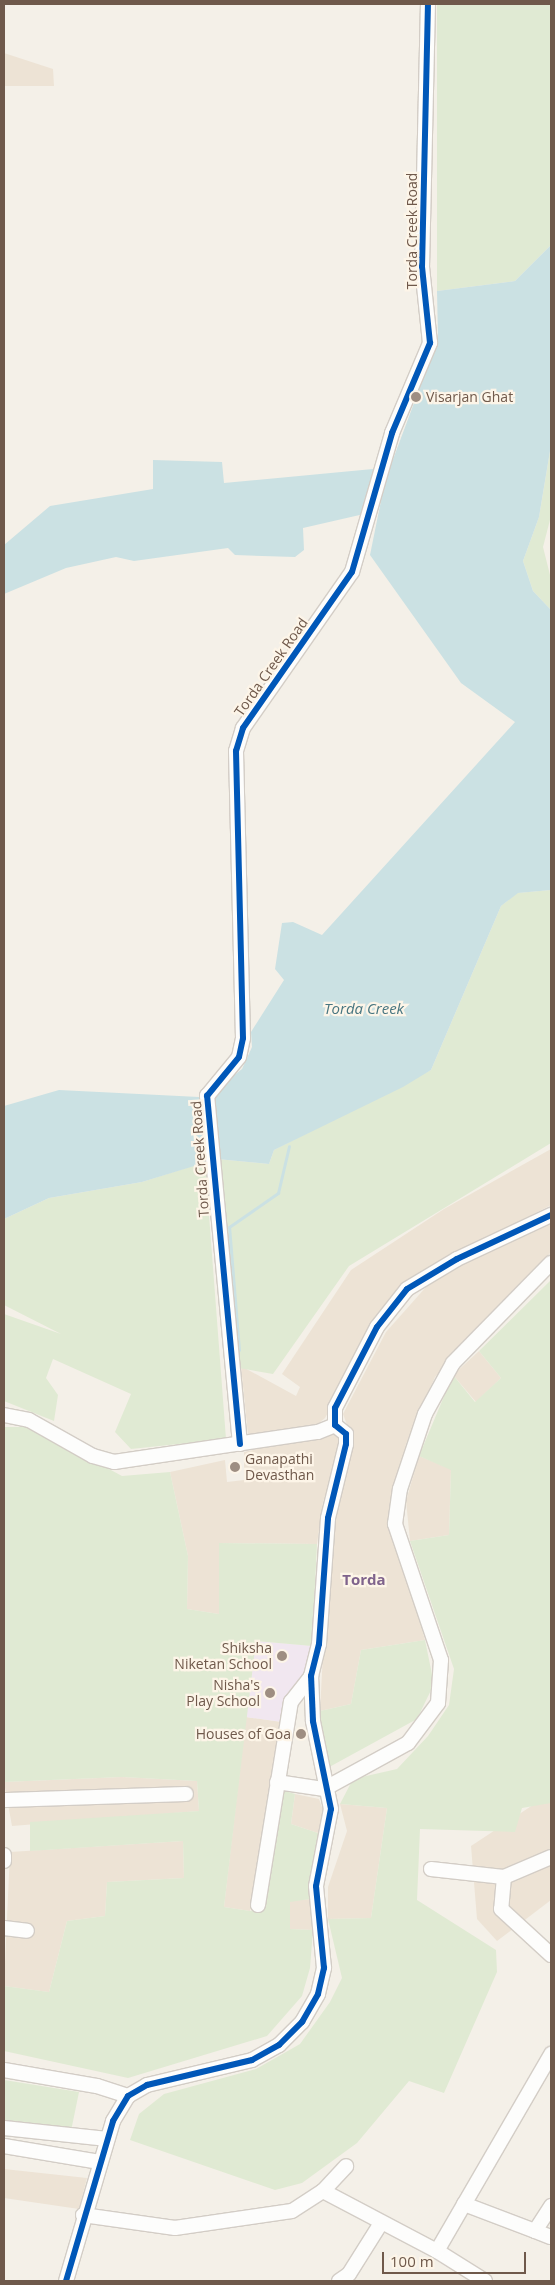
<!DOCTYPE html>
<style>
body{margin:0}
#map{position:relative;width:555px;height:2285px;overflow:hidden;background:#f4f0e8;font-family:"Open Sans",sans-serif}
div>[style]{position:absolute}
[style*='--x']{left:calc(var(--x)*1px);top:calc(var(--y)*1px);width:calc(var(--w)*1px);rotate:calc(var(--a)*1deg)}
.residential>*{inset:0;background:#ede3d5}
.education>*{inset:0;background:#f1e7f0}
.green>*{inset:0;background:#e0ead3}
.water>*{inset:0;background:#cbe1e3}
.stream>*{height:3px;margin:-1.5px;padding:0 1.5px;transform-origin:1.5px;border-radius:1.5px;background:#cbe1e3}
.roads{filter:drop-shadow(1px 0 #d3cdc6) drop-shadow(-1px 0 #d3cdc6) drop-shadow(0 1px #d3cdc6) drop-shadow(0 -1px #d3cdc6)}
.minor>*{height:14px;margin:-7px;padding:0 7px;transform-origin:7px;border-radius:7px;background:#fdfdfc}
.cycleway>*{height:6px;margin:-3px;padding:0 3px;transform-origin:3px;border-radius:3px;background:#0057b8}
.dots>*{width:14px;height:14px;translate:-50% -50%;box-sizing:border-box;border:2px solid #fdf5e8;border-radius:50%}
span{translate:-50% -50%;white-space:nowrap;text-align:center;line-height:1.15;-webkit-text-stroke:4.5px #fdf5e8;paint-order:stroke}
.street-label{font-size:14px;color:#6f594b}
.poi-label{font-size:14px;color:#6f594b}
.left{translate:0 -50%;text-align:left}
.right{translate:-100% -50%;text-align:right}
.water-label{font-size:15px;color:#477580;font-style:italic}
.neighbourhood-label{font-size:15px;color:#7f638c;font-weight:700}
.frame{position:absolute;inset:0;border:5px solid #6f594b;pointer-events:none}
.scale{position:absolute;left:382px;top:2252px;width:144px;height:22px;box-sizing:border-box;border:2px solid #6f594b;border-top:0;padding-left:6px;font-size:15px;line-height:18px;white-space:nowrap;color:#6f594b;-webkit-text-stroke:4px #fdf5e8;paint-order:stroke}
</style>
<div id="map">
<div class="residential">
<i style="clip-path:polygon(4px 53px,53px 69px,54px 86px,4px 86px)"></i>
<i style="clip-path:polygon(551px 1149px,551px 1205px,450px 1257px,377px 1325px,325px 1418px,312px 1429px,248px 1435px,241px 1366px,296px 1396px,300px 1387px,282px 1374px,351px 1270px,444px 1209px)"></i>
<i style="clip-path:polygon(551px 1224px,551px 1252px,435px 1377px,406px 1444px,389px 1513px,425px 1640px,361px 1650px,351px 1704px,320px 1711px,330px 1520px,352px 1438px,343px 1414px,386px 1332px,434px 1278px)"></i>
<i style="clip-path:polygon(479px 1351px,501px 1378px,476px 1402px,453px 1375px)"></i>
<i style="clip-path:polygon(334px 1431px,341px 1437px,339px 1452px,323px 1502px,317px 1544px,219px 1543px,219px 1614px,187px 1609px,188px 1556px,170px 1472px,225px 1460px,227px 1482px,244px 1480px,244px 1452px)"></i>
<i style="clip-path:polygon(419px 1456px,451px 1469px,449px 1535px,410px 1541px,406px 1501px)"></i>
<i style="clip-path:polygon(246px 1717px,282px 1722px,250px 1911px,224px 1907px)"></i>
<i style="clip-path:polygon(122px 1777px,197px 1781px,199px 1811px,12px 1826px,4px 1782px)"></i>
<i style="clip-path:polygon(551px 1793px,551px 1900px,497px 1941px,477px 1919px,471px 1846px)"></i>
<i style="clip-path:polygon(295px 1794px,319px 1799px,323px 1810px,321px 1834px,291px 1824px)"></i>
<i style="clip-path:polygon(340px 1804px,387px 1808px,371px 1918px,328px 1919px,328px 1887px,347px 1831px)"></i>
<i style="clip-path:polygon(183px 1841px,184px 1878px,107px 1882px,105px 1916px,67px 1921px,49px 1992px,4px 1986px,10px 1852px)"></i>
<i style="clip-path:polygon(310px 1899px,313px 1930px,290px 1929px,290px 1901px)"></i>
<i style="clip-path:polygon(4px 2169px,87px 2178px,79px 2209px,4px 2198px)"></i>
</div>
<div class="education">
<i style="clip-path:polygon(256px 1641px,312px 1646px,309px 1666px,286px 1702px,282px 1722px,246px 1717px)"></i>
</div>
<div class="green">
<i style="clip-path:polygon(437px 4px,551px 4px,551px 245px,515px 281px,437px 291px)"></i>
<i style="clip-path:polygon(551px 445px,551px 516px,543px 547px,551px 579px,551px 610px,533px 591px,523px 561px,539px 517px)"></i>
<i style="clip-path:polygon(551px 890px,551px 1143px,349px 1266px,273px 1374px,239px 1368px,217px 1159px,269px 1164px,274px 1150px,431px 1070px,501px 906px,517px 893px)"></i>
<i style="clip-path:polygon(205px 1162px,226px 1439px,131px 1449px,115px 1432px,131px 1394px,53px 1359px,46px 1378px,58px 1395px,54px 1421px,4px 1401px,4px 1314px,61px 1334px,4px 1305px,4px 1219px,49px 1198px,142px 1182px)"></i>
<i style="clip-path:polygon(551px 1280px,551px 1803px,522px 1808px,515px 1832px,420px 1829px,417px 1900px,496px 1950px,497px 1972px,444px 2093px,409px 2081px,357px 2143px,302px 2183px,275px 2190px,130px 2140px,139px 2114px,164px 2094px,256px 2069px,300px 2044px,330px 2002px,342px 1978px,328px 1919px,371px 1918px,387px 1808px,340px 1804px,353px 1779px,397px 1769px,428px 1736px,449px 1705px,454px 1669px,410px 1541px,449px 1535px,451px 1470px,419px 1456px,453px 1375px,475px 1402px,501px 1378px,479px 1351px)"></i>
<i style="clip-path:polygon(4px 1427px,31px 1427px,122px 1476px,170px 1472px,188px 1556px,187px 1609px,219px 1614px,219px 1543px,317px 1544px,312px 1646px,256px 1641px,224px 1907px,250px 1911px,265px 1906px,282px 1790px,295px 1794px,291px 1824px,321px 1834px,310px 1899px,290px 1902px,290px 1929px,313px 1930px,310px 1968px,302px 1996px,267px 2036px,128px 2078px,4px 2051px,4px 1986px,49px 1992px,67px 1921px,105px 1916px,107px 1882px,184px 1878px,183px 1841px,30px 1851px,30px 1822px,199px 1811px,197px 1781px,122px 1777px,4px 1782px)"></i>
<i style="clip-path:polygon(425px 1640px,434px 1684px,417px 1719px,322px 1771px,320px 1711px,351px 1704px,361px 1650px)"></i>
<i style="clip-path:polygon(4px 2080px,79px 2092px,71px 2131px,4px 2122px)"></i>
</div>
<div class="water">
<i style="clip-path:polygon(551px 245px,551px 445px,539px 517px,523px 561px,533px 591px,551px 610px,551px 890px,518px 893px,501px 906px,431px 1070px,403px 1087px,274px 1150px,269px 1164px,217px 1159px,142px 1182px,49px 1198px,4px 1219px,4px 1106px,59px 1090px,199px 1097px,203px 1120px,214px 1091px,242px 1069px,252px 1047px,251px 1032px,284px 980px,275px 969px,282px 923px,293px 922px,322px 935px,515px 722px,461px 683px,370px 555px,384px 486px,364px 514px,303px 528px,304px 550px,295px 557px,235px 555px,228px 548px,134px 561px,116px 557px,66px 568px,4px 594px,4px 545px,50px 506px,153px 489px,153px 460px,222px 462px,224px 483px,373px 469px,373px 476px,386px 478px,438px 339px,437px 291px,515px 281px)"></i>
</div>
<div class="stream">
<i style="--x:239;--y:1350;--w:123;--a:-94.6"></i>
<i style="--x:229;--y:1227;--w:60;--a:-34.8"></i>
<i style="--x:278;--y:1193;--w:48;--a:-76.8"></i>
</div>
<div class="roads">
<div class="minor">
<i style="--x:4;--y:1415;--w:25;--a:11"></i>
<i style="--x:29;--y:1420;--w:73;--a:29.4"></i>
<i style="--x:93;--y:1456;--w:22;--a:16"></i>
<i style="--x:114;--y:1462;--w:206;--a:-8.4"></i>
<i style="--x:318;--y:1432;--w:18;--a:-22"></i>
<i style="--x:240;--y:1444;--w:350;--a:-95.4"></i>
<i style="--x:207;--y:1096;--w:50;--a:-50.6"></i>
<i style="--x:239;--y:1057;--w:19;--a:-78"></i>
<i style="--x:243;--y:1038;--w:287;--a:-91.4"></i>
<i style="--x:236;--y:751;--w:24;--a:-73"></i>
<i style="--x:243;--y:728;--w:190;--a:-55.1"></i>
<i style="--x:352;--y:572;--w:145;--a:-73.9"></i>
<i style="--x:392;--y:433;--w:98;--a:-67.1"></i>
<i style="--x:430;--y:343;--w:76;--a:-96"></i>
<i style="--x:422;--y:267;--w:263;--a:-88.7"></i>
<i style="--x:277;--y:1782;--w:48;--a:8.5"></i>
<i style="--x:324;--y:1789;--w:96;--a:-28.7"></i>
<i style="--x:408;--y:1743;--w:50;--a:-53.1"></i>
<i style="--x:438;--y:1703;--w:43;--a:-86"></i>
<i style="--x:441;--y:1660;--w:144;--a:-108.7"></i>
<i style="--x:395;--y:1524;--w:35;--a:-82"></i>
<i style="--x:400;--y:1489;--w:79;--a:-71.6"></i>
<i style="--x:425;--y:1414;--w:58;--a:-61.2"></i>
<i style="--x:453;--y:1363;--w:140;--a:-45.6"></i>
<i style="--x:4;--y:1800;--w:182;--a:-1.9"></i>
<i style="--x:4;--y:1855;--w:6;--a:90"></i>
<i style="--x:551;--y:1857;--w:51;--a:156.9"></i>
<i style="--x:504;--y:1877;--w:32;--a:95"></i>
<i style="--x:501;--y:1909;--w:68;--a:42.6"></i>
<i style="--x:431;--y:1869;--w:73;--a:6.3"></i>
<i style="--x:258;--y:1905;--w:206;--a:-80.8"></i>
<i style="--x:291;--y:1702;--w:33;--a:-52"></i>
<i style="--x:4;--y:1928;--w:23;--a:7"></i>
<i style="--x:4;--y:2070;--w:94;--a:9.8"></i>
<i style="--x:97;--y:2086;--w:33;--a:18"></i>
<i style="--x:4;--y:2128;--w:104;--a:6.1"></i>
<i style="--x:4;--y:2146;--w:97;--a:9.5"></i>
<i style="--x:323;--y:2191;--w:129;--a:27.8"></i>
<i style="--x:464;--y:2204;--w:76;--a:20.8"></i>
<i style="--x:535;--y:2231;--w:30;--a:-57"></i>
<i style="--x:83;--y:2215;--w:93;--a:8"></i>
<i style="--x:175;--y:2228;--w:118;--a:-8.3"></i>
<i style="--x:292;--y:2211;--w:37;--a:-33"></i>
<i style="--x:323;--y:2191;--w:34;--a:-47"></i>
<i style="--x:535;--y:2231;--w:17;--a:21"></i>
<i style="--x:66;--y:2281;--w:167;--a:-73.6"></i>
<i style="--x:113;--y:2121;--w:29;--a:-59"></i>
<i style="--x:128;--y:2096;--w:22;--a:-30"></i>
<i style="--x:147;--y:2085;--w:108;--a:-13.4"></i>
<i style="--x:252;--y:2060;--w:31;--a:-29"></i>
<i style="--x:279;--y:2045;--w:33;--a:-45"></i>
<i style="--x:302;--y:2022;--w:32;--a:-60"></i>
<i style="--x:318;--y:1994;--w:27;--a:-77"></i>
<i style="--x:324;--y:1968;--w:82;--a:-95.6"></i>
<i style="--x:316;--y:1886;--w:78;--a:-79"></i>
<i style="--x:331;--y:1809;--w:90;--a:-101.6"></i>
<i style="--x:313;--y:1721;--w:45;--a:-92.5"></i>
<i style="--x:311;--y:1676;--w:33;--a:-76"></i>
<i style="--x:319;--y:1644;--w:126;--a:-85.9"></i>
<i style="--x:328;--y:1518;--w:76;--a:-76.3"></i>
<i style="--x:346;--y:1444;--w:10;--a:-90"></i>
<i style="--x:346;--y:1434;--w:14;--a:-141"></i>
<i style="--x:335;--y:1425;--w:17;--a:-90"></i>
<i style="--x:335;--y:1408;--w:91;--a:-62.6"></i>
<i style="--x:377;--y:1327;--w:48;--a:-51.7"></i>
<i style="--x:407;--y:1289;--w:58;--a:-31"></i>
<i style="--x:457;--y:1259;--w:104;--a:-25.1"></i>
<i style="--x:339;--y:2281;--w:12;--a:-35"></i>
<i style="--x:349;--y:2274;--w:60;--a:-57.9"></i>
<i style="--x:485;--y:2281;--w:57;--a:-148"></i>
<i style="--x:437;--y:2251;--w:228;--a:-59.9"></i>
</div>
</div>
<div class="cycleway">
<i style="--x:240;--y:1444;--w:350;--a:-95.4"></i>
<i style="--x:207;--y:1096;--w:50;--a:-50.6"></i>
<i style="--x:239;--y:1057;--w:19;--a:-78"></i>
<i style="--x:243;--y:1038;--w:287;--a:-91.4"></i>
<i style="--x:236;--y:751;--w:24;--a:-73"></i>
<i style="--x:243;--y:728;--w:190;--a:-55.1"></i>
<i style="--x:352;--y:572;--w:145;--a:-73.9"></i>
<i style="--x:392;--y:433;--w:98;--a:-67.1"></i>
<i style="--x:430;--y:343;--w:76;--a:-96"></i>
<i style="--x:422;--y:267;--w:263;--a:-88.7"></i>
<i style="--x:66;--y:2281;--w:167;--a:-73.6"></i>
<i style="--x:113;--y:2121;--w:29;--a:-59"></i>
<i style="--x:128;--y:2096;--w:22;--a:-30"></i>
<i style="--x:147;--y:2085;--w:108;--a:-13.4"></i>
<i style="--x:252;--y:2060;--w:31;--a:-29"></i>
<i style="--x:279;--y:2045;--w:33;--a:-45"></i>
<i style="--x:302;--y:2022;--w:32;--a:-60"></i>
<i style="--x:318;--y:1994;--w:27;--a:-77"></i>
<i style="--x:324;--y:1968;--w:82;--a:-95.6"></i>
<i style="--x:316;--y:1886;--w:78;--a:-79"></i>
<i style="--x:331;--y:1809;--w:90;--a:-101.6"></i>
<i style="--x:313;--y:1721;--w:45;--a:-92.5"></i>
<i style="--x:311;--y:1676;--w:33;--a:-76"></i>
<i style="--x:319;--y:1644;--w:126;--a:-85.9"></i>
<i style="--x:328;--y:1518;--w:76;--a:-76.3"></i>
<i style="--x:346;--y:1444;--w:10;--a:-90"></i>
<i style="--x:346;--y:1434;--w:14;--a:-141"></i>
<i style="--x:335;--y:1425;--w:17;--a:-90"></i>
<i style="--x:335;--y:1408;--w:91;--a:-62.6"></i>
<i style="--x:377;--y:1327;--w:48;--a:-51.7"></i>
<i style="--x:407;--y:1289;--w:58;--a:-31"></i>
<i style="--x:457;--y:1259;--w:104;--a:-25.1"></i>
</div>
<div class="dots">
<i style="left:416px;top:397px;background:#9e8e82"></i>
<i style="left:235px;top:1467px;background:#9e8e82"></i>
<i style="left:282px;top:1656px;background:#9e8e82"></i>
<i style="left:270px;top:1693px;background:#9e8e82"></i>
<i style="left:301px;top:1734px;background:#9e8e82"></i>
</div>
<div class="street-label">
<span style="left:412px;top:231px;rotate:-90deg">Torda Creek Road</span>
<span style="left:271px;top:667px;rotate:-55deg">Torda Creek Road</span>
<span style="left:200px;top:1159px;rotate:-94deg">Torda Creek Road</span>
</div>
<div class="poi-label">
<span class="left" style="left:426px;top:397px">Visarjan Ghat</span>
<span class="left" style="left:245px;top:1467px">Ganapathi<br>Devasthan</span>
<span class="right" style="left:272px;top:1656px">Shiksha<br>Niketan School</span>
<span class="right" style="left:260px;top:1693px">Nisha's<br>Play School</span>
<span class="right" style="left:291px;top:1734px">Houses of Goa</span>
</div>
<div class="water-label">
<span style="left:364px;top:1009px">Torda Creek</span>
</div>
<div class="neighbourhood-label">
<span style="left:364px;top:1580px">Torda</span>
</div>
<div class="frame"></div>
<div class="scale">100 m</div>
</div>
